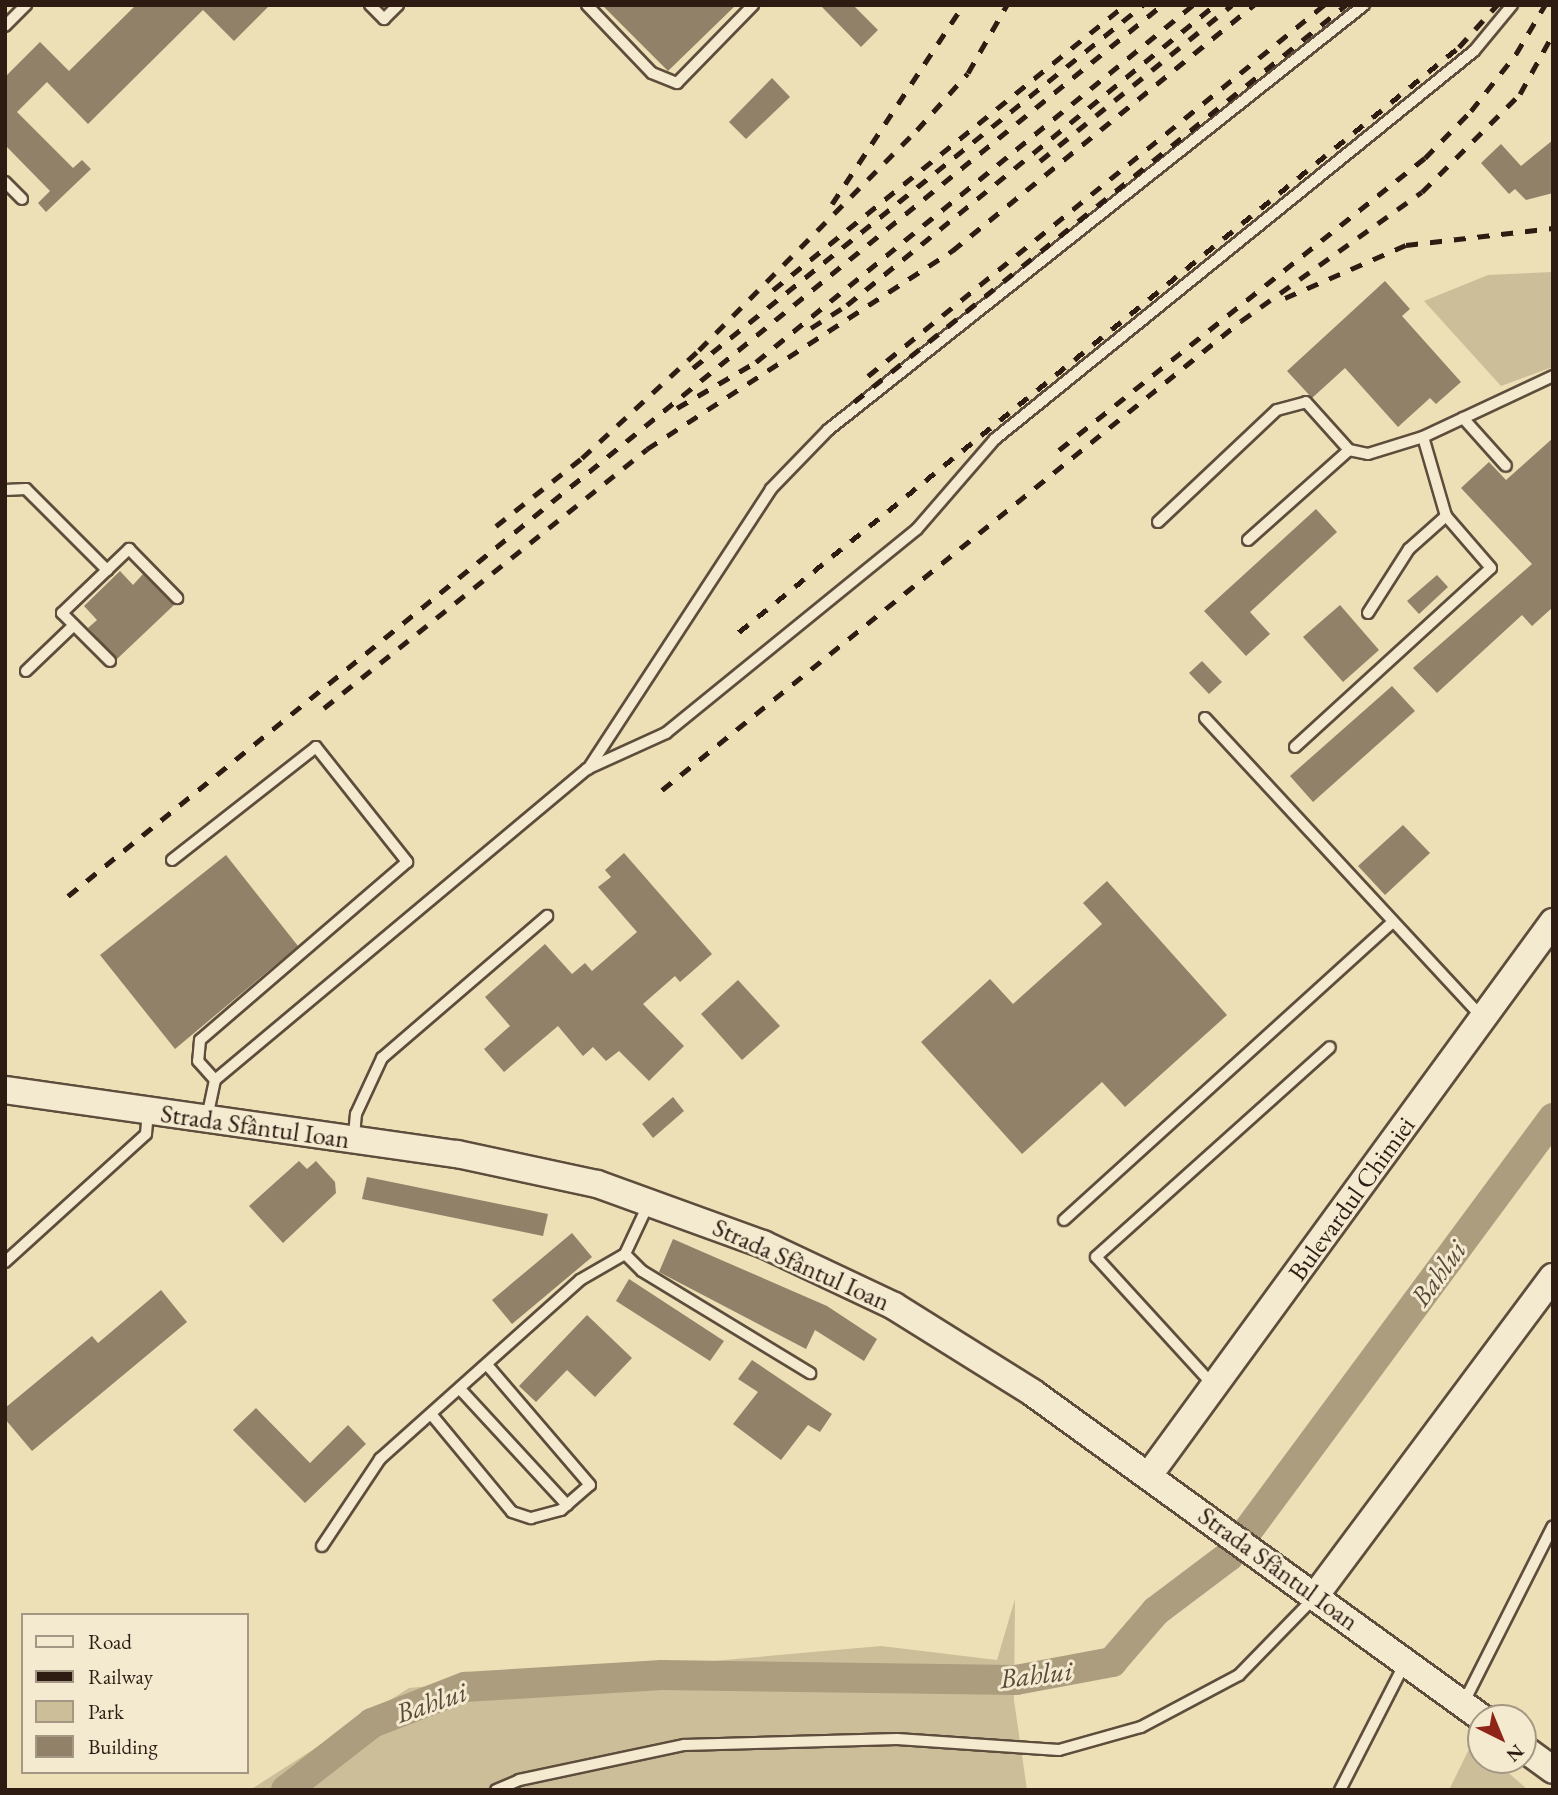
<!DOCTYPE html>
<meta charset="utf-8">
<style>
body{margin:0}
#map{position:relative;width:1558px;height:1795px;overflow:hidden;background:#eddfb6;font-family:"EB Garamond",serif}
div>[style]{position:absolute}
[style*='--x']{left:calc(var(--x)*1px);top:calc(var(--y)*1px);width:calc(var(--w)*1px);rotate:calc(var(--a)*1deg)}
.green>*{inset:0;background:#cdbe9a}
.river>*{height:30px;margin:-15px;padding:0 15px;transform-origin:15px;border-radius:15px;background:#ac9d7f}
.building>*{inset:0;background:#918168}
.roads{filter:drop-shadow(2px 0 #5e4d3c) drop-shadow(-2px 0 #5e4d3c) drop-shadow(0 2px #5e4d3c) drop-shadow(0 -2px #5e4d3c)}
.lane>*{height:10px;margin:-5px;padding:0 5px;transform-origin:5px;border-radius:5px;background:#f3ead0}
.secondary>*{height:26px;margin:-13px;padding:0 13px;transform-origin:13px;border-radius:13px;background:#f3ead0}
.rail>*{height:5px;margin-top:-2.5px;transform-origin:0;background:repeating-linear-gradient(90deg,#2e1c13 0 12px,transparent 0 24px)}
span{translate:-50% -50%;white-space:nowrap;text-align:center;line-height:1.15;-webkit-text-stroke:6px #f3ead0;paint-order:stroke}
.street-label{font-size:26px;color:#2e1c13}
.water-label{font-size:28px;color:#5a4939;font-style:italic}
.frame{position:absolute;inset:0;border:7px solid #2e1c13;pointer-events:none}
.legend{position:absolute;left:21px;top:1613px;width:228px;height:161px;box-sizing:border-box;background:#f3ead0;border:2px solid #a49884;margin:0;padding:9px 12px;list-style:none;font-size:21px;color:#2e1c13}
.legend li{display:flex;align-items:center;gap:14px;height:35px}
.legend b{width:35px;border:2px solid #a49884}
.north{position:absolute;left:1467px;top:1704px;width:70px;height:70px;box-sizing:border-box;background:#f3ead0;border:2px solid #a49884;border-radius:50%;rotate:137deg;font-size:19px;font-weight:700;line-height:28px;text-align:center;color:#2e1c13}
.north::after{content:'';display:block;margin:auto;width:24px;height:32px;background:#8f2418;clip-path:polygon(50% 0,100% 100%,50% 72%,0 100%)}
</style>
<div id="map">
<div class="green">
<i style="clip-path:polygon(1553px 272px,1553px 367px,1501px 386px,1424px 301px,1488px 275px)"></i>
<i style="clip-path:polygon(1015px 1599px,1014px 1700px,1027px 1790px,250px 1790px,409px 1688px,881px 1646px,997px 1660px)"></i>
<i style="clip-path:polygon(1472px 1743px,1481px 1750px,1481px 1760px,1494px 1760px,1528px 1790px,1449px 1790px)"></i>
</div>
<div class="river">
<i style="--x:286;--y:1790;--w:109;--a:-37.9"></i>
<i style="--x:372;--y:1723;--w:100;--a:-21.2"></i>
<i style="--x:465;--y:1687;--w:197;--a:-3.5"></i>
<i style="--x:662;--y:1675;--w:354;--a:0.8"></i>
<i style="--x:1016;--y:1680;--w:98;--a:-10.6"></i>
<i style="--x:1112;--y:1662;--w:67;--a:-49.2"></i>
<i style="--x:1156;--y:1611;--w:91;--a:-37"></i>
<i style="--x:1229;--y:1556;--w:545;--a:-53.51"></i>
</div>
<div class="building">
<i style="clip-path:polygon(136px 5px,270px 5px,234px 41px,203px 10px,88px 124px,47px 82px,17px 112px,73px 168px,82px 160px,91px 169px,46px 212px,38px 203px,50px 191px,5px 145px,5px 77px,40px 42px,69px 71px)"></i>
<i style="clip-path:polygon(602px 5px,736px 5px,668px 71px)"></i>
<i style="clip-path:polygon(820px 5px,853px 5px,878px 30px,861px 47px)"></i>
<i style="clip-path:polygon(772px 78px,790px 97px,746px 139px,729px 122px)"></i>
<i style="clip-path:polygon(1553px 140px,1553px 193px,1526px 200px,1515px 189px,1509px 194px,1481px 163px,1501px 144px,1521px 166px)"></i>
<i style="clip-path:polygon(1385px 281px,1410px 309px,1402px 316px,1461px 382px,1436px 404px,1430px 398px,1398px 427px,1345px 368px,1312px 398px,1287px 371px)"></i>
<i style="clip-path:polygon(1553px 438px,1553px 607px,1532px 626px,1522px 615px,1437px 693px,1413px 668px,1532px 564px,1461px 488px,1489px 462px,1506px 480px)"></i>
<i style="clip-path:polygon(1316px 509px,1337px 532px,1250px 612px,1270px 634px,1246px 656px,1204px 611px)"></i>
<i style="clip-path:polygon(120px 571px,133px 585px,143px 574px,174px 605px,117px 659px,88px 628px,97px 620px,84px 606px)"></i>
<i style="clip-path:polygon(1437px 575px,1448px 587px,1419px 614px,1407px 601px)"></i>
<i style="clip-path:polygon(1340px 605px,1379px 650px,1343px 682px,1303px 637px)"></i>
<i style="clip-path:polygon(1202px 661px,1222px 682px,1209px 694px,1189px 673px)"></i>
<i style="clip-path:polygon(1392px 686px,1415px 711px,1313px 802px,1290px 776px)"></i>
<i style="clip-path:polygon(1403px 825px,1430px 853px,1385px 895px,1358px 866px)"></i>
<i style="clip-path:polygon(624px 853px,712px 954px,680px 982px,675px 976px,643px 1004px,684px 1046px,649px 1081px,619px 1051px,606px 1061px,593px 1047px,583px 1056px,558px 1026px,504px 1072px,484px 1049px,510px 1026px,485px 997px,545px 944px,572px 974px,585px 963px,592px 971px,637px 932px,598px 887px,611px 877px,605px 870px)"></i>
<i style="clip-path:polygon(226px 855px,298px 946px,175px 1049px,100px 955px)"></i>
<i style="clip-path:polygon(1107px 881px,1227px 1015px,1125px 1107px,1102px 1082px,1022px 1154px,921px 1042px,990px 979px,1013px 1004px,1102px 924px,1083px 903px)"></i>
<i style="clip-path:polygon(738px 980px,780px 1026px,742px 1060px,701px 1014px)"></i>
<i style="clip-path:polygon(673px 1097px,684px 1111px,653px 1138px,642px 1124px)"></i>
<i style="clip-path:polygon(299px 1161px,307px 1169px,316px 1161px,335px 1182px,336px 1193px,283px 1243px,249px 1206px)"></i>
<i style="clip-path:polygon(367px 1177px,548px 1214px,543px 1236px,362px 1199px)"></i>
<i style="clip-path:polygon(572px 1233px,592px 1257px,512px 1324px,492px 1300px)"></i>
<i style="clip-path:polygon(673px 1239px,827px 1306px,877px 1339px,864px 1361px,815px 1330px,806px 1349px,659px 1272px)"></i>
<i style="clip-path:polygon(629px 1279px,724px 1341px,710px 1361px,616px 1301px)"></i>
<i style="clip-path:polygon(161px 1290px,187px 1322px,32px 1451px,5px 1419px,5px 1408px,92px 1336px,98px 1343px)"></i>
<i style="clip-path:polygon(587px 1315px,632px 1358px,595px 1397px,567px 1370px,536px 1402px,519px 1386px)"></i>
<i style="clip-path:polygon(752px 1360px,832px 1414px,820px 1432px,808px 1425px,781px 1460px,733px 1424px,758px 1392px,738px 1379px)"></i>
<i style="clip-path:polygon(256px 1408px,310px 1463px,348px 1425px,366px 1444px,305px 1503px,233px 1430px)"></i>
</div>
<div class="roads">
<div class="lane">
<i style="--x:370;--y:5;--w:20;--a:45"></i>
<i style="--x:384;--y:19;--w:20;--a:-45"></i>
<i style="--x:587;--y:5;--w:94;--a:46.3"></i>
<i style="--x:652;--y:73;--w:27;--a:22"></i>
<i style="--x:677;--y:83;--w:109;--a:-45.7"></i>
<i style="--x:5;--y:26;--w:30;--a:-45"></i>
<i style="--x:5;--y:182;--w:24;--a:45"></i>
<i style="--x:1463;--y:418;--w:64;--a:48.1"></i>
<i style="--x:5;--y:490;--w:21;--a:-3"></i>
<i style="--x:26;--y:489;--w:115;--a:45"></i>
<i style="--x:1158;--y:522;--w:163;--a:-43.3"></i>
<i style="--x:1277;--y:410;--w:30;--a:-15"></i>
<i style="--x:1306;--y:402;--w:64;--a:48.1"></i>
<i style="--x:1349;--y:450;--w:19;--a:12"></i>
<i style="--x:1368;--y:454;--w:58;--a:-17.2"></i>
<i style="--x:1423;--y:437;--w:144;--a:-25.1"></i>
<i style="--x:1248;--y:540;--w:135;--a:-41.7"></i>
<i style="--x:1368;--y:613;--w:76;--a:-57.4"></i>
<i style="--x:1409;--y:549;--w:50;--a:-41.7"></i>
<i style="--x:110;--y:661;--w:68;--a:-135"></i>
<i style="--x:62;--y:613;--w:93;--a:-43.7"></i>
<i style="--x:129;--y:549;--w:69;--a:45.6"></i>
<i style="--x:26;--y:671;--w:66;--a:-43.8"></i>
<i style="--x:1205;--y:718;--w:409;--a:47.2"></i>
<i style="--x:1295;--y:747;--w:265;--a:-42.4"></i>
<i style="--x:1491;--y:568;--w:69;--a:-130.9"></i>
<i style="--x:1446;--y:516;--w:82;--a:-106.2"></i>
<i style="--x:588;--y:769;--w:334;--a:-56.8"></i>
<i style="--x:771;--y:489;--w:82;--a:-46"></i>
<i style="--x:828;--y:430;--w:684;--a:-38.41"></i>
<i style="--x:172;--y:860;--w:183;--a:-38.1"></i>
<i style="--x:316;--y:747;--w:147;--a:51.6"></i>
<i style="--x:407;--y:862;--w:273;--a:139.3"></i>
<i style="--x:200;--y:1040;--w:21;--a:95"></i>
<i style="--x:198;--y:1061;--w:25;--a:48"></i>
<i style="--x:215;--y:1080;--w:40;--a:102"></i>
<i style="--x:215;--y:1080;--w:485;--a:-39.9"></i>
<i style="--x:587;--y:769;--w:87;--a:-24.5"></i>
<i style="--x:666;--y:733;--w:323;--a:-39.1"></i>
<i style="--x:917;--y:529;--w:119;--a:-49.1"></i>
<i style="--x:995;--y:439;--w:616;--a:-39.01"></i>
<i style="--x:1474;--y:51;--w:60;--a:-50.4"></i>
<i style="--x:354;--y:1136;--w:22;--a:-85"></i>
<i style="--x:356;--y:1114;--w:62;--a:-65.1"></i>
<i style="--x:382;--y:1058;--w:218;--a:-40.7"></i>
<i style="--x:1064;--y:1220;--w:442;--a:-42.2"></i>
<i style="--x:625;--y:1254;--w:24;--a:45"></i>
<i style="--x:642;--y:1271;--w:197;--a:31.3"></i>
<i style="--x:5;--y:1262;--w:190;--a:-42.2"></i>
<i style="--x:146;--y:1134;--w:21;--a:-85"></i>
<i style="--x:1213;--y:1385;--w:173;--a:-132.4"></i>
<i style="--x:1096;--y:1257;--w:314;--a:-41.9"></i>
<i style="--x:460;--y:1389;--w:158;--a:47.3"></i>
<i style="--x:431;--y:1414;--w:127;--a:50.4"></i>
<i style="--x:512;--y:1512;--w:20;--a:18"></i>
<i style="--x:531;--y:1518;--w:31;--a:-15"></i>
<i style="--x:561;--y:1510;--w:38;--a:-41"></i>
<i style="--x:590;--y:1485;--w:158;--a:-130.6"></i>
<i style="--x:322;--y:1546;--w:105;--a:-56.3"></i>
<i style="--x:380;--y:1459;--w:268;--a:-41.8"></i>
<i style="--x:580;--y:1280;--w:52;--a:-30"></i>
<i style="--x:625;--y:1254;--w:54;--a:-64.9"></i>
<i style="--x:1463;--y:1704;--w:199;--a:-63.2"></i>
<i style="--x:496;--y:1790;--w:25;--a:-23"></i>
<i style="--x:519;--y:1780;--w:169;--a:-12"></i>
<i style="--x:684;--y:1745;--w:213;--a:-1.6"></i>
<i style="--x:897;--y:1739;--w:162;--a:3.9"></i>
<i style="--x:1059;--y:1750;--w:85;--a:-15.7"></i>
<i style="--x:1141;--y:1727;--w:111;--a:-28"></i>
<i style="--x:1239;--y:1675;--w:106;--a:-45.8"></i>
<i style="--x:1340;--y:1790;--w:143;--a:-62.9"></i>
</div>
<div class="secondary">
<i style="--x:5;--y:1090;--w:457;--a:8.1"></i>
<i style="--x:457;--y:1154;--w:143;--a:12.1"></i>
<i style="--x:597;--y:1184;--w:177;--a:19.9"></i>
<i style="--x:763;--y:1244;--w:145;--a:25.3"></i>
<i style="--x:894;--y:1306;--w:164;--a:32"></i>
<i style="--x:1033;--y:1393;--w:554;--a:35.9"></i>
<i style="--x:1149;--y:1475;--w:685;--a:-53.85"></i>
<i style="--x:1315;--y:1596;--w:398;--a:-53.3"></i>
<i style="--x:1523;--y:1748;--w:37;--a:36"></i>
</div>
</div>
<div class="rail">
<i style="--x:1040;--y:161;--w:247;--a:-39.1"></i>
<i style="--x:832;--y:204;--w:238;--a:-56.6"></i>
<i style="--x:773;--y:290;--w:453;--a:-39"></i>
<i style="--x:1285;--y:298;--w:132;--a:-23.7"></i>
<i style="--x:1406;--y:245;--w:148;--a:-6.6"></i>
<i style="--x:811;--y:328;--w:43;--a:-32.6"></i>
<i style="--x:847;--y:305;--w:475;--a:-39.2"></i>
<i style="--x:693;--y:368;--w:578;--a:-38.89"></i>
<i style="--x:868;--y:376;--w:588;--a:-39.13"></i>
<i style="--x:854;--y:402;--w:632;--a:-38.9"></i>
<i style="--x:677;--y:408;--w:91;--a:-30.2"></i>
<i style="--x:756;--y:362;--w:564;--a:-39.25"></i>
<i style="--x:1059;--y:450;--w:468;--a:-38.6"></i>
<i style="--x:1425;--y:158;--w:66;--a:-45.6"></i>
<i style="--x:1471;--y:111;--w:73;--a:-51.7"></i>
<i style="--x:1516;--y:54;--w:57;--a:-59.4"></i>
<i style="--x:496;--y:526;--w:110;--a:-38.3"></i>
<i style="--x:582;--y:458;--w:159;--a:-42.7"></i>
<i style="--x:699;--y:350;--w:310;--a:-45.3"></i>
<i style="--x:917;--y:130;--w:76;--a:-48.2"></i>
<i style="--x:968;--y:73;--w:78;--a:-60.2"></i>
<i style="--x:739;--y:632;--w:928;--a:-39.09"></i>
<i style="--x:1459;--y:47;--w:57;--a:-47.9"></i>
<i style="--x:324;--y:708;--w:414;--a:-38.7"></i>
<i style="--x:647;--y:449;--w:364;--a:-33"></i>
<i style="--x:952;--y:251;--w:390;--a:-39.2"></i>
<i style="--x:662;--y:790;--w:745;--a:-39.01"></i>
<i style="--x:1241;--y:321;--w:222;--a:-35.5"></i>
<i style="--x:1422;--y:192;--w:139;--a:-45"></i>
<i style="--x:1520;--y:94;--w:68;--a:-61.2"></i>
<i style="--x:68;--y:896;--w:1411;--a:-39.16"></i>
</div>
<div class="street-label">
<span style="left:255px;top:1127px;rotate:8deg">Strada Sfântul Ioan</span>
<span style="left:1352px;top:1199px;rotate:-54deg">Bulevardul Chimiei</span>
<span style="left:801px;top:1265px;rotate:24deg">Strada Sfântul Ioan</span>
<span style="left:1278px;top:1569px;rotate:36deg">Strada Sfântul Ioan</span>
</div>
<div class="water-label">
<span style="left:1438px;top:1273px;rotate:-54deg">Bahlui</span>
<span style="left:1036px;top:1674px;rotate:-7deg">Bahlui</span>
<span style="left:431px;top:1702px;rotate:-19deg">Bahlui</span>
</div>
<div class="frame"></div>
<ul class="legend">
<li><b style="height:9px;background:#f3ead0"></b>Road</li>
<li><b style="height:9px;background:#2e1c13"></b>Railway</li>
<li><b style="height:19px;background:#cdbe9a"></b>Park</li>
<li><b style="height:19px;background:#918168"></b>Building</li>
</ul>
<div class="north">N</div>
</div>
